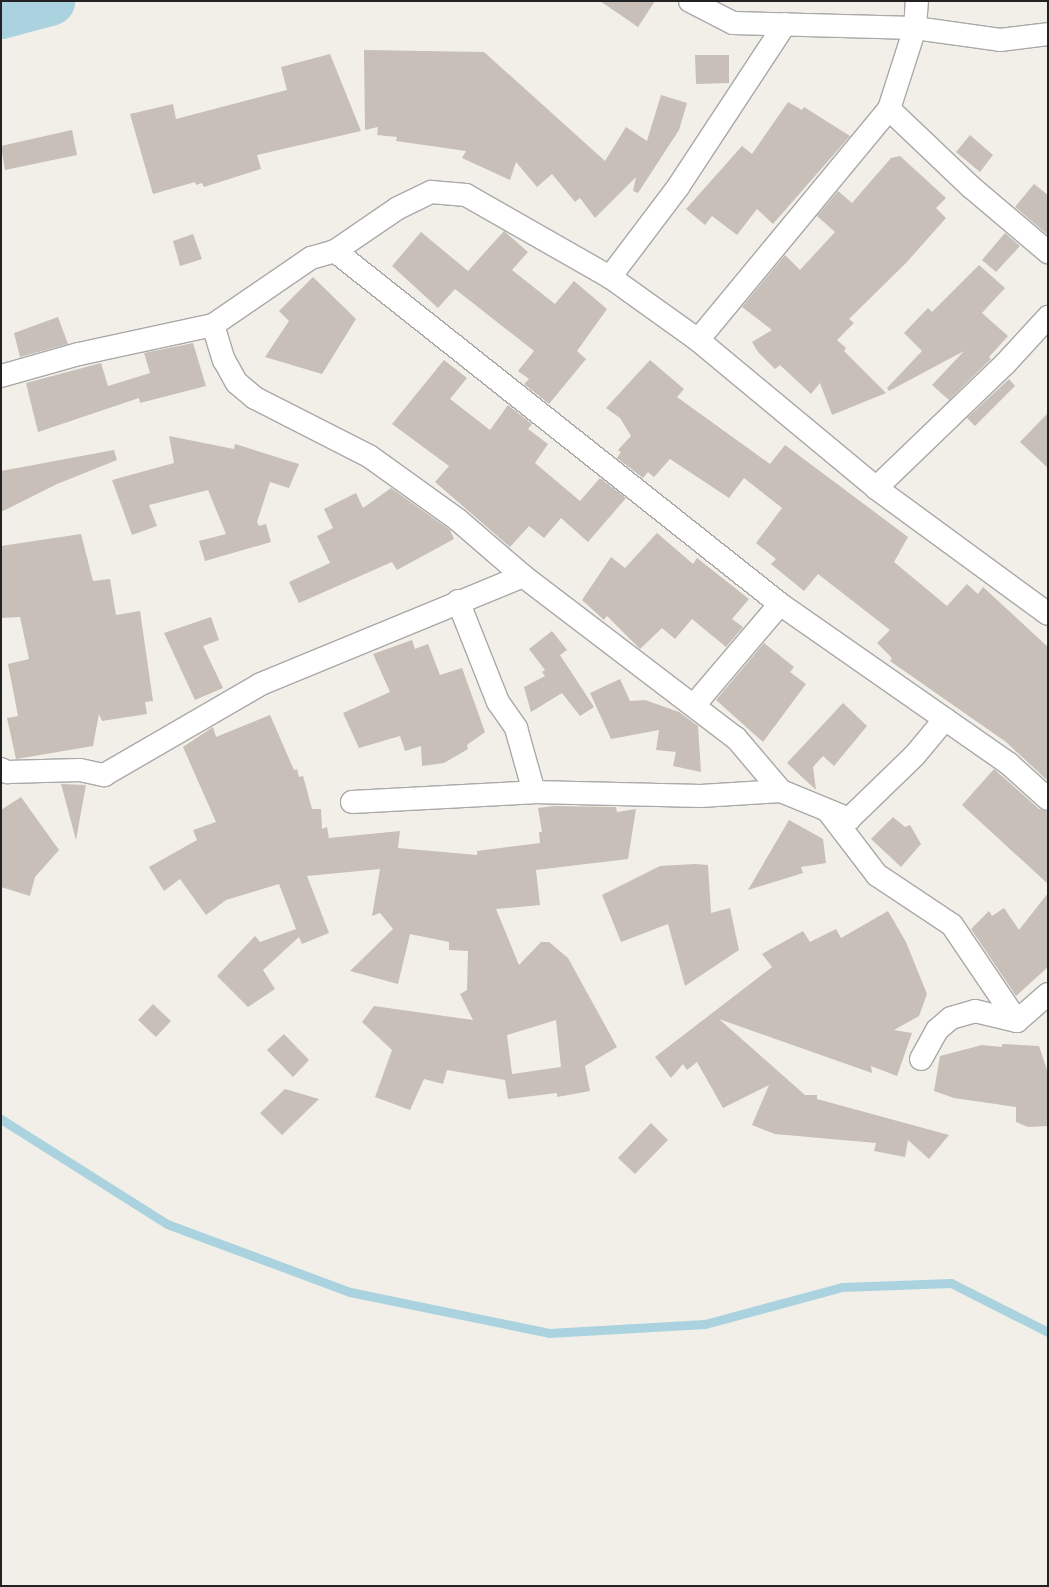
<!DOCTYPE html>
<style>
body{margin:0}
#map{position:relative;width:1049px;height:1587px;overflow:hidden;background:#f2efe9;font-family:Inter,sans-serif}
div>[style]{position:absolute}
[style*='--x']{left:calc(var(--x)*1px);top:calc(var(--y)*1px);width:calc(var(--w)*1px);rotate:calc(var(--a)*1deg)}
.stream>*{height:9px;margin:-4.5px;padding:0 4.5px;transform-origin:4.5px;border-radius:4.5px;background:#aad3df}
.river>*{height:50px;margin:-25px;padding:0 25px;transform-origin:25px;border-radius:25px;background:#aad3df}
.building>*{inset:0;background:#c7bfb8}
.roads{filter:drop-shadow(1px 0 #a9a9a9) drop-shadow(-1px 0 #a9a9a9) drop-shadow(0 1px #a9a9a9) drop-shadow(0 -1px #a9a9a9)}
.street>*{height:22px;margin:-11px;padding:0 11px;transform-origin:11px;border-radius:11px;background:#fff}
span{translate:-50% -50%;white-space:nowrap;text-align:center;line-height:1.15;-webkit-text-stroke:4px #fff;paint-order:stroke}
.frame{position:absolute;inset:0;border:2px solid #222;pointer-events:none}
</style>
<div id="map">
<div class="stream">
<i style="--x:1;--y:1119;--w:196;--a:32.3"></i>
<i style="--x:167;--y:1224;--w:195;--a:20.4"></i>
<i style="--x:350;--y:1292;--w:203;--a:11.6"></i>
<i style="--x:549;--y:1333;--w:156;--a:-3.3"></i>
<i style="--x:705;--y:1324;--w:142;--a:-15.1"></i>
<i style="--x:842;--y:1287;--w:109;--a:-2.1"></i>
<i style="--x:951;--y:1283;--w:109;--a:26.8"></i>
</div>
<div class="river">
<i style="--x:1;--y:14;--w:51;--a:-14.9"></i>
</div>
<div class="building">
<i style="clip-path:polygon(600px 1px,655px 1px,638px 27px)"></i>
<i style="clip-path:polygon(364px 50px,484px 52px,605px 161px,626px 127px,647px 141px,661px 95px,687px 103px,679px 130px,638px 193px,633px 191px,636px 177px,595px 218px,580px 198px,575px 202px,552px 174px,537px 187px,516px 162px,510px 180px,462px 158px,466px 151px,396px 141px,397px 137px,377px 135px,378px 127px,365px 130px)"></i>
<i style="clip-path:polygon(330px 54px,361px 131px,257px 155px,261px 169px,204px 187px,202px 183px,196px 185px,195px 182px,153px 194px,130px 114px,173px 104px,176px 119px,287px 90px,281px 67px)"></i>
<i style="clip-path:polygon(695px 55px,729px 55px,729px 83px,696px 84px)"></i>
<i style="clip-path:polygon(788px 102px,802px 110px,804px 107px,850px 136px,773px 224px,757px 209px,737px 235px,712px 216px,705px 225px,686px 209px,742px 146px,752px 154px)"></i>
<i style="clip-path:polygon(72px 130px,77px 155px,5px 170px,1px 146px)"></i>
<i style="clip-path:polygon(970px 135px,993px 155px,980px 172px,956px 152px)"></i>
<i style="clip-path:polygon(900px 156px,946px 198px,936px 208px,946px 218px,906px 263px,849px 319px,854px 323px,837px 340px,846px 348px,844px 351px,886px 393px,832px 415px,820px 383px,811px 394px,780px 365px,775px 369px,758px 352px,752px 342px,772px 330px,742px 307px,785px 255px,800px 270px,835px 232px,817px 216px,838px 191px,852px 203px,891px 158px)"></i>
<i style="clip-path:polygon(1034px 184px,1048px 195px,1048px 235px,1015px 207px)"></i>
<i style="clip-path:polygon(504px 231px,528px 252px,512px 270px,555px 304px,574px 281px,607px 309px,577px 351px,586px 359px,549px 404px,524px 384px,529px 379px,518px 371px,534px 351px,455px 289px,438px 308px,392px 266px,421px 232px,468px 271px)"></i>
<i style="clip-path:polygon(1005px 233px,1020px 246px,996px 272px,982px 260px)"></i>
<i style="clip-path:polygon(193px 234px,202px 259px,180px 266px,173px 241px)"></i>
<i style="clip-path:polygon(979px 265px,1005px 288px,982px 313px,1008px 336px,989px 357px,991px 359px,949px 400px,932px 385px,964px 351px,889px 391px,887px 388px,922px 351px,904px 333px,928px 308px,932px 312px)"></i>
<i style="clip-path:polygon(313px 277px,356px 319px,322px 374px,265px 357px,289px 321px,279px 311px)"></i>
<i style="clip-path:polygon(58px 317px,68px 344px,20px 357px,14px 333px)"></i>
<i style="clip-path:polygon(193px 343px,206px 386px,140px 403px,139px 398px,38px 432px,26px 383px,101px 363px,108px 386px,150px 373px,144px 353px)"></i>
<i style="clip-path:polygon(444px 360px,467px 378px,450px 399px,490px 430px,508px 405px,532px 424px,528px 429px,548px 444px,535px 463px,580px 501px,600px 478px,626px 498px,588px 542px,561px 518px,544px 538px,529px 526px,510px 547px,435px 482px,449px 466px,392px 424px)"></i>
<i style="clip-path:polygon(650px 360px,684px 389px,677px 397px,770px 464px,785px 445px,908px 537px,894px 562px,947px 606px,967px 584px,978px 594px,983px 587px,1048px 647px,1048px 781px,1006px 742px,890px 661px,892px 658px,877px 643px,890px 630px,818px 574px,804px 591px,771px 564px,776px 559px,756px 543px,782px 508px,744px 478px,729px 498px,670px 459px,654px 477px,648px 472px,643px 478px,617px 458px,621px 452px,618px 450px,631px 436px,620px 418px,606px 408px)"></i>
<i style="clip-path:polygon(1009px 379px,1015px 386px,975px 426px,967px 418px)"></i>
<i style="clip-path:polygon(1048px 413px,1048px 468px,1020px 442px)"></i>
<i style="clip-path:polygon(169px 436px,234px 449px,235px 444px,299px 464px,289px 488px,270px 482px,257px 522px,259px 526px,266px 524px,271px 542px,205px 561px,199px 541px,226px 534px,208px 490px,149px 505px,157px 526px,132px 535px,112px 480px,174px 463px)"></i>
<i style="clip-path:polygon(114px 450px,117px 460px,57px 484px,1px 512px,1px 471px)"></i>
<i style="clip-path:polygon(391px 488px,450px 530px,454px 539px,397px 570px,392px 562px,299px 603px,289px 582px,330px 563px,317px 536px,333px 528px,324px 509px,356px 493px,363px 508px)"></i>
<i style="clip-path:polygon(657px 533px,693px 564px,697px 558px,749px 599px,732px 619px,743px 627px,726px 647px,692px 619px,675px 639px,662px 628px,640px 649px,607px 616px,604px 620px,582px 600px,611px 557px,625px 568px)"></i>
<i style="clip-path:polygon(81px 534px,93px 581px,110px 579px,116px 615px,140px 611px,153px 701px,145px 702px,147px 714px,102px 721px,99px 714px,93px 746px,16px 759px,7px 718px,18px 716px,8px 664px,29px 659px,20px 617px,1px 618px,1px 546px)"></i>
<i style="clip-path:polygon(211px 617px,219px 640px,203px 646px,223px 688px,195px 700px,164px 633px)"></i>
<i style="clip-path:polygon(552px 631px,567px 650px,560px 655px,594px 707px,580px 716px,562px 693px,531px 712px,524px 687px,545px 676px,542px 672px,545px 670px,529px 649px)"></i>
<i style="clip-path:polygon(412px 640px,415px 649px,428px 644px,440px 675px,462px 668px,485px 732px,467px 745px,468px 749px,444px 763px,422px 766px,421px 746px,405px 751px,400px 736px,359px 748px,343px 713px,390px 692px,373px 654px)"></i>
<i style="clip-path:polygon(764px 643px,794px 667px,790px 672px,806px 684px,763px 742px,716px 700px)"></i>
<i style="clip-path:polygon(620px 679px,630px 701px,645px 700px,679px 712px,698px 726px,701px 772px,673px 766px,676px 752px,656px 750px,659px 730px,611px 739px,590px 693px)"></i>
<i style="clip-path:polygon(843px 703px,867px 726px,834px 766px,823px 756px,813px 767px,816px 790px,787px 763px)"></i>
<i style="clip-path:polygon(evenodd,270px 715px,294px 770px,297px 769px,299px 777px,303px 776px,312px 809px,321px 809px,322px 829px,327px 827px,329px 838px,400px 831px,398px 848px,477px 855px,477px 851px,540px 843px,539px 832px,542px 832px,538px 808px,554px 806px,616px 807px,617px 812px,636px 809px,628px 859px,536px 870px,540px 905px,496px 909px,519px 965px,541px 942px,549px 942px,568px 958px,617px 1047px,585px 1066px,590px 1091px,557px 1097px,557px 1093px,508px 1099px,505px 1080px,447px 1070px,443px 1084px,424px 1079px,410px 1110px,375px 1097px,392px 1050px,362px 1022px,374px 1006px,473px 1020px,460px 994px,467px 990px,468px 951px,449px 950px,449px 942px,410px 934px,398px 984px,350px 971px,393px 929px,380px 913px,372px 916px,380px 869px,307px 876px,329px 933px,302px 944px,299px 937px,263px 970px,275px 989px,248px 1007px,217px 976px,255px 936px,260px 942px,296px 929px,279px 884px,226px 900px,206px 915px,180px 879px,164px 891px,149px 867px,197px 840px,193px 830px,216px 822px,183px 747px,213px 727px,216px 737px,270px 715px,556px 1020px,561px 1067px,512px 1074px,507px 1035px,556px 1020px)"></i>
<i style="clip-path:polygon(994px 769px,1039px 809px,1048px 812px,1048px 884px,962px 805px)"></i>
<i style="clip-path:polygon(61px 784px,86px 785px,76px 840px)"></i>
<i style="clip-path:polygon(21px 797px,59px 850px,35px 877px,30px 896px,1px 887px,1px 810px)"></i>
<i style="clip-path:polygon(893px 817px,905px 827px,910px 825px,921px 844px,901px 867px,871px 839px)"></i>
<i style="clip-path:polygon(789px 820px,823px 839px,826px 863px,801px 867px,803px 873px,748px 890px)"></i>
<i style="clip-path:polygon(695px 864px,708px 865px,711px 913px,730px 908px,739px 950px,685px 986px,668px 924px,621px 942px,602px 895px,660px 866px)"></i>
<i style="clip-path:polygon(1048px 893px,1048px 967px,1016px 996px,971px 929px,989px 911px,992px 916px,1004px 908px,1019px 930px)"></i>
<i style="clip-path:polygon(888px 911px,906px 942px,927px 994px,919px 1016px,894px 1030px,912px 1033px,897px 1076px,871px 1066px,872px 1073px,719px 1019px,805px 1095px,817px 1095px,817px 1099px,949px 1135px,929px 1159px,908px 1140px,905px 1157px,874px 1151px,876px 1143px,775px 1134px,752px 1125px,769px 1085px,723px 1108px,697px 1062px,687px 1070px,683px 1064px,671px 1078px,655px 1057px,772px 967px,762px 954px,803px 931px,810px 942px,836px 929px,841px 938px)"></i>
<i style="clip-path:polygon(153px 1004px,171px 1021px,156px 1037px,138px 1020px)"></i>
<i style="clip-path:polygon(284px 1034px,309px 1060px,293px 1077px,267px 1050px)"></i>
<i style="clip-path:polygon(1002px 1044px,1039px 1046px,1048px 1073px,1048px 1126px,1028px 1127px,1016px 1122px,1016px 1107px,954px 1098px,934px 1091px,940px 1056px,982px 1045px,1002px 1047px)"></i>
<i style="clip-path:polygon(285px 1089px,319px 1099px,282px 1135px,260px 1113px)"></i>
<i style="clip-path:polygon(651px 1123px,668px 1140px,635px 1174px,618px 1158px)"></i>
</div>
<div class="roads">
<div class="street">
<i style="--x:690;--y:1;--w:48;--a:27.1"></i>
<i style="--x:733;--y:23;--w:182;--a:1.6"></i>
<i style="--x:915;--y:28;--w:86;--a:8"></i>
<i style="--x:1000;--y:40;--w:48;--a:-7.1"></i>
<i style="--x:889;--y:109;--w:113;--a:43.6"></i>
<i style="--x:971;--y:187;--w:101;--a:40.2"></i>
<i style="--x:335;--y:251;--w:568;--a:38.42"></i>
<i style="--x:780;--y:604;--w:279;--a:34.9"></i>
<i style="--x:1009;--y:764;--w:52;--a:41.9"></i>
<i style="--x:610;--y:277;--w:113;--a:-52.9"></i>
<i style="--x:678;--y:187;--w:195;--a:-56.7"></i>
<i style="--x:213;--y:325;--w:37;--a:73"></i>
<i style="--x:224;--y:360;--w:26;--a:61"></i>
<i style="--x:237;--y:383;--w:23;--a:40"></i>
<i style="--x:255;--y:398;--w:128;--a:27"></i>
<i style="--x:369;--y:456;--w:110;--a:35.7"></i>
<i style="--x:458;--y:520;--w:86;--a:40.7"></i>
<i style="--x:523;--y:576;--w:268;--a:37.3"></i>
<i style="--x:736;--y:738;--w:70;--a:49.7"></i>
<i style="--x:698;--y:340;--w:300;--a:-50.4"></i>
<i style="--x:889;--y:109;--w:85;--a:-72.2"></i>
<i style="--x:915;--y:28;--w:27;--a:-86"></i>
<i style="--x:1;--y:376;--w:81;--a:-15.8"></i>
<i style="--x:79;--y:354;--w:137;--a:-12.2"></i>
<i style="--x:213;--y:325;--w:119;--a:-34.4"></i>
<i style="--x:311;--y:258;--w:25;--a:-16"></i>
<i style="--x:335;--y:251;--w:76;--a:-34.3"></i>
<i style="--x:398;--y:208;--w:37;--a:-26"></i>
<i style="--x:431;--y:192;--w:35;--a:5"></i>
<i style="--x:466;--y:195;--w:166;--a:29.7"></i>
<i style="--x:610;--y:277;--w:108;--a:35.6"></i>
<i style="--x:698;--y:340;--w:231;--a:39.7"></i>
<i style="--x:876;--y:488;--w:213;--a:36.2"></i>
<i style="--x:876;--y:488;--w:179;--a:-43.9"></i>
<i style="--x:1005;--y:364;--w:64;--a:-47.5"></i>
<i style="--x:458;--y:601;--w:109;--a:68.4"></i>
<i style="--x:498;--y:702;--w:32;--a:55"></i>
<i style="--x:516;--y:728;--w:66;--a:74.3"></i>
<i style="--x:695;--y:704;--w:131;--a:-49.6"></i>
<i style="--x:1;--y:769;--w:7;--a:27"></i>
<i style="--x:7;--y:772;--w:73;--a:-1.6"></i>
<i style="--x:80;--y:770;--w:25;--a:12"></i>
<i style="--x:104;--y:775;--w:181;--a:-30.1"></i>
<i style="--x:261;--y:684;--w:283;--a:-22.4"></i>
<i style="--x:352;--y:802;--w:182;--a:-3.1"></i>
<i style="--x:534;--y:792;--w:167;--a:1.4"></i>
<i style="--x:701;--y:796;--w:80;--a:-3.6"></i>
<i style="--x:781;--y:791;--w:74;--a:22.4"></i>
<i style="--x:849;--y:819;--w:92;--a:-44.1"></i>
<i style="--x:915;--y:755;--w:47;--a:-50.2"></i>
<i style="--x:828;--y:811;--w:81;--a:52.6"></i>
<i style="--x:877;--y:875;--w:90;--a:33.7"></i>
<i style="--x:952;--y:925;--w:116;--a:55.9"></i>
<i style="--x:921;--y:1059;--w:33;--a:-61"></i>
<i style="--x:937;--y:1030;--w:18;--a:-41"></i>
<i style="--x:951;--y:1018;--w:25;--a:-16"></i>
<i style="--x:975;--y:1011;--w:43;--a:13.4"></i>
<i style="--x:1017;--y:1021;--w:41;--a:-41.1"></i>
</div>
</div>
<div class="frame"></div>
</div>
